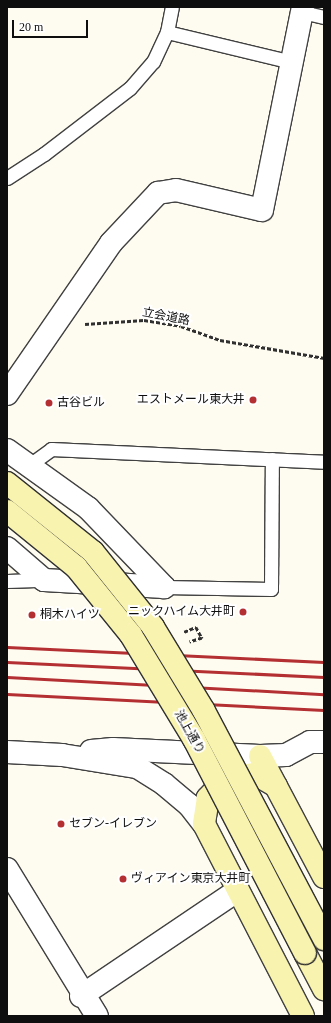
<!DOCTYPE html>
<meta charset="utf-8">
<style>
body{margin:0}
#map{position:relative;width:331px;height:1023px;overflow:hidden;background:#fefcf0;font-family:"Times New Roman","Noto Sans JP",serif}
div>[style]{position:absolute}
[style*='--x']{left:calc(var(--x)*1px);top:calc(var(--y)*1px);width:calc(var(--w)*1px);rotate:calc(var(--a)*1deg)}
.path>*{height:2.5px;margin-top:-1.25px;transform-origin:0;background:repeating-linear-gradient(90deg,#303030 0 4px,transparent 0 6px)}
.roads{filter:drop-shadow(1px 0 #414141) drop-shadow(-1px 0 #414141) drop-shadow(0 1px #414141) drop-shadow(0 -1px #414141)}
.service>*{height:13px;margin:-6.5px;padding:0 6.5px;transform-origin:6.5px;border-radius:6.5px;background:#fff}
.minor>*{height:22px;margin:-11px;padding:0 11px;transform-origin:11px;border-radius:11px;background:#fff}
.tertiary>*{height:22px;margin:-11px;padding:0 11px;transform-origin:11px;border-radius:11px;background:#fff}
.secondary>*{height:22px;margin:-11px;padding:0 11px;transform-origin:11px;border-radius:11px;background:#f9f3b0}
.rail>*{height:3px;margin:-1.5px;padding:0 1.5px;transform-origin:1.5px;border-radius:1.5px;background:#b42f32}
.bridges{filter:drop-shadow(1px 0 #303030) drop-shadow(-1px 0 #303030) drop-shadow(0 1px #303030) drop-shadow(0 -1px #303030)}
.secondary-bridge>*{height:22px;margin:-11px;padding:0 11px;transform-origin:11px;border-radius:11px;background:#f9f3b0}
.dots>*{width:11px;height:11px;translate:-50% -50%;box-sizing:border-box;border:2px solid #fff;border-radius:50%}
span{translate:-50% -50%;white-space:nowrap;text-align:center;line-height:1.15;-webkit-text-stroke:4px #fff;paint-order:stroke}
.street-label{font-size:12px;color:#0e0e0e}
.poi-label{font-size:12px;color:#0e0e0e}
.right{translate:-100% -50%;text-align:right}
.left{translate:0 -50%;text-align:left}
.frame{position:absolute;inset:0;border:8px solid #0e0e0e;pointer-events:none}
.scale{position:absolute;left:12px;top:20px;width:76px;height:18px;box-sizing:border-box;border:2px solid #0e0e0e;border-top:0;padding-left:5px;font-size:12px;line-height:14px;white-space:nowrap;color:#0e0e0e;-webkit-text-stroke:3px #fff;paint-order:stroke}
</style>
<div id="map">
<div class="path">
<i style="--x:85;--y:324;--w:59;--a:-3.9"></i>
<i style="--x:144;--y:320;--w:37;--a:9"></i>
<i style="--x:181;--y:326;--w:41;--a:19.7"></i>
<i style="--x:220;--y:340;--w:106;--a:9.8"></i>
<i style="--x:184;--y:632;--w:13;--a:-23"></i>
<i style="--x:196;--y:627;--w:13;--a:61"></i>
<i style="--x:202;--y:638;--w:13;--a:162"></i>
</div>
<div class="roads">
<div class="service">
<i style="--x:302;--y:12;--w:23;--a:13"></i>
<i style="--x:167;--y:32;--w:129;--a:13.5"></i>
<i style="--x:7;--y:178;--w:44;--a:-33"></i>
<i style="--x:44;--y:154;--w:108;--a:-37.5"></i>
<i style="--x:130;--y:88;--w:35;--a:-49"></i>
<i style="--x:153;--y:62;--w:33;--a:-65"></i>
<i style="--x:167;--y:32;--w:25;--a:-79"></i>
<i style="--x:28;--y:466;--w:29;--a:-36"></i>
<i style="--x:51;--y:449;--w:273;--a:2.7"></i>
<i style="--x:7;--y:581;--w:37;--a:-2"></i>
<i style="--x:164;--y:587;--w:107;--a:1.1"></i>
<i style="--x:271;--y:589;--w:130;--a:-89.6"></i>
</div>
<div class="minor">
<i style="--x:7;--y:394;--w:183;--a:-55.4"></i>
<i style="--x:111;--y:243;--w:69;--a:-46.8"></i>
<i style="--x:158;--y:193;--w:18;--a:-9"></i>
<i style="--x:176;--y:190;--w:88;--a:13.1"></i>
<i style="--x:262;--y:210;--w:207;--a:-78.6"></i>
<i style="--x:7;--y:450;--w:100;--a:35.6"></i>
<i style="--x:88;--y:508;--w:110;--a:46.1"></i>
<i style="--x:7;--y:548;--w:49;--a:40.9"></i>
<i style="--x:44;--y:580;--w:120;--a:3.3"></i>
<i style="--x:260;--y:756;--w:26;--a:-2"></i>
<i style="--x:286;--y:755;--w:27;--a:-28"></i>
<i style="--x:310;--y:742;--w:14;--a:0"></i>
<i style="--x:7;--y:869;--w:172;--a:58.5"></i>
<i style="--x:81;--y:996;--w:189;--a:-34"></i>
</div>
<div class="tertiary">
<i style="--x:91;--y:751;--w:22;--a:-5"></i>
<i style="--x:113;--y:749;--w:147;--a:2.7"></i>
<i style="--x:7;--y:752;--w:55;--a:3.1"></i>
<i style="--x:62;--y:755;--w:76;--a:9.1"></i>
<i style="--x:137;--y:767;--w:32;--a:32"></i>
<i style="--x:164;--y:784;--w:33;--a:40"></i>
<i style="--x:189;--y:805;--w:24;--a:52"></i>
</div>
<div class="secondary">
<i style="--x:260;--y:756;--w:137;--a:62.1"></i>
<i style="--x:276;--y:786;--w:24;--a:-150"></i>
<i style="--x:255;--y:774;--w:28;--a:172"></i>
<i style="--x:227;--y:778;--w:28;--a:134"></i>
<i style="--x:208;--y:798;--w:26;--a:99"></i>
<i style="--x:204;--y:824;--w:216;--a:62.7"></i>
<i style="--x:305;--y:953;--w:41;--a:62.2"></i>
</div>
</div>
<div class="rail">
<i style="--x:7;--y:647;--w:317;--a:2.7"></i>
<i style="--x:7;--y:662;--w:317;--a:2.7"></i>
<i style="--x:7;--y:677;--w:317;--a:3.1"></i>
<i style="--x:7;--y:694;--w:317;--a:2.9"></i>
</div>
<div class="bridges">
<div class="secondary-bridge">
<i style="--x:7;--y:483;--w:110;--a:38.7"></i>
<i style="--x:93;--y:552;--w:96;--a:51.3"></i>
<i style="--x:153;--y:627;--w:98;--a:58.7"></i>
<i style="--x:204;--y:711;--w:258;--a:62.2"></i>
<i style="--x:7;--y:511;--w:89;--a:39.1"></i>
<i style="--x:76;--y:567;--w:87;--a:51"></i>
<i style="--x:131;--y:635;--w:122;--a:58.8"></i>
<i style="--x:194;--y:739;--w:241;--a:62.6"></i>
</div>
</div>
<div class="dots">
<i style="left:253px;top:400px;background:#b42f32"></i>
<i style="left:49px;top:403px;background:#b42f32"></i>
<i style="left:243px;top:612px;background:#b42f32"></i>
<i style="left:32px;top:615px;background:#b42f32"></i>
<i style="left:61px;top:824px;background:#b42f32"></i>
<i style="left:123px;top:879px;background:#b42f32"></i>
</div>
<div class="street-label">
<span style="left:166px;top:317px;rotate:11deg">立会道路</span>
<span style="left:189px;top:732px;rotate:61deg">池上通り</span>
</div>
<div class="poi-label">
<span class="right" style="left:245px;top:400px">エストメール東大井</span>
<span class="left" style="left:57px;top:403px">古谷ビル</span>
<span class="right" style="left:235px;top:612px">ニックハイム大井町</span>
<span class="left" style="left:40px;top:615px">桐木ハイツ</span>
<span class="left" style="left:69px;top:824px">セブン-イレブン</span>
<span class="left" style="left:131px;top:879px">ヴィアイン東京大井町</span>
</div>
<div class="frame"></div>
<div class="scale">20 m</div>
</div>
